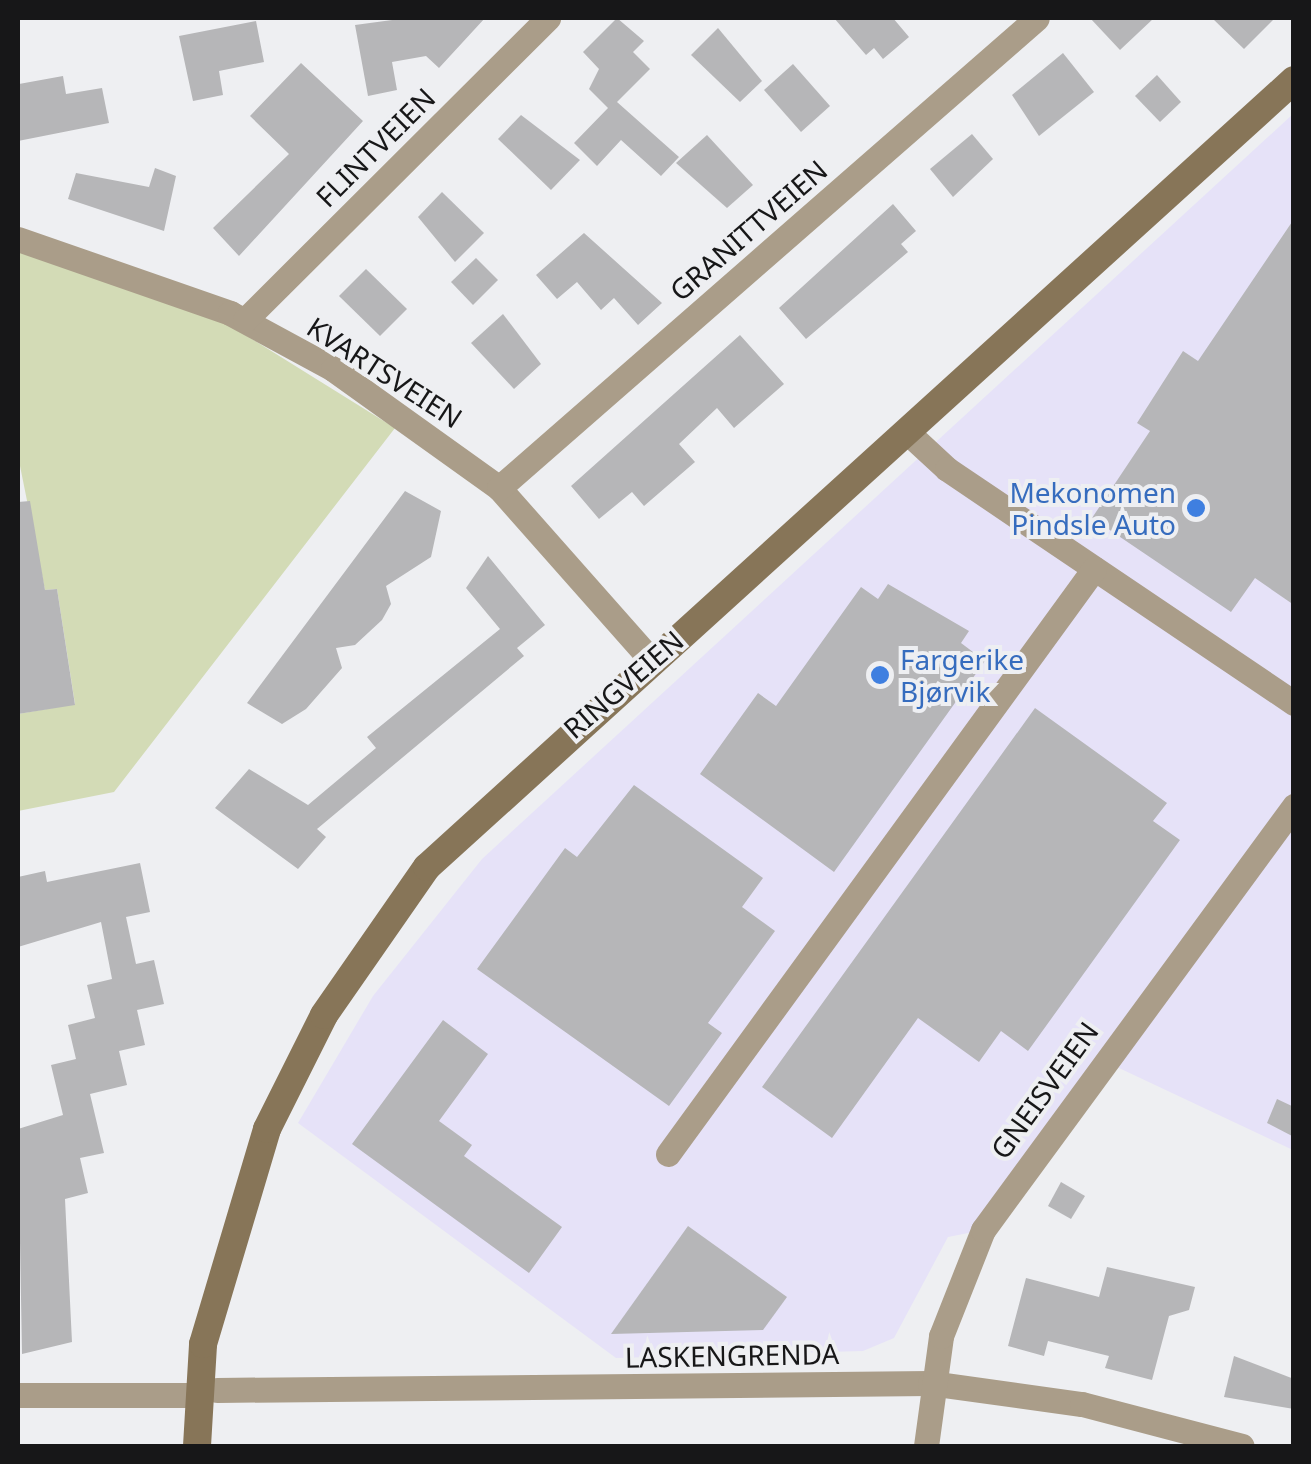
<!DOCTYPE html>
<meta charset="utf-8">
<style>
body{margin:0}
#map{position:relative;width:1311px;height:1464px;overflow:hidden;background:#eeeff2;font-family:"Noto Sans",sans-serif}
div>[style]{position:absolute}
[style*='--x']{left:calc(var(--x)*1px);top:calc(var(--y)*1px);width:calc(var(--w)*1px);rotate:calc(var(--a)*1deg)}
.industrial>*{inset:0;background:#e6e2f8}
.green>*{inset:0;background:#d3dbb6}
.building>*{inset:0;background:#b6b6b8}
.minor>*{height:25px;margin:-12.5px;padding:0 12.5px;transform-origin:12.5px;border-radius:12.5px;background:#aa9d89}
.secondary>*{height:28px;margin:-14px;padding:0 14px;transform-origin:14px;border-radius:14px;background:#877558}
.dots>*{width:28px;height:28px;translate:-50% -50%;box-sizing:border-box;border:5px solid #eeeff2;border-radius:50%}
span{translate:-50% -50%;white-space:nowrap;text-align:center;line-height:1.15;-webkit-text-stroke:8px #eeeff2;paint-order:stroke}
.street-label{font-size:28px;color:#171718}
.shop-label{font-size:28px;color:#366cbe}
.right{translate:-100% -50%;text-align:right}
.left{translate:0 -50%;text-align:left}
.frame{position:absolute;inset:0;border:20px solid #171718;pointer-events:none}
</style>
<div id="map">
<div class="industrial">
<i style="clip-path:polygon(1293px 114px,1293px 1150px,1102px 1060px,983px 1230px,948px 1237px,894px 1338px,863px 1351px,616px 1358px,298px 1123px,373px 996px,482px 859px)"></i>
</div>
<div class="green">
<i style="clip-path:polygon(18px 251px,223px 321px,395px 428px,114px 792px,18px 811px,18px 714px,75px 704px,57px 589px,45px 590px,18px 456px)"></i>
</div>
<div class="building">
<i style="clip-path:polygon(407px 18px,485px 18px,439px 68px,426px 56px,392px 62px,397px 90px,368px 96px,355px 25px)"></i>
<i style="clip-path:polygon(617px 18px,644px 41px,633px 52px,650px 69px,617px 102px,679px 157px,661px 176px,621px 140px,597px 166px,574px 143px,608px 108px,589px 89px,599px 69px,583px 52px)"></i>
<i style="clip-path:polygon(834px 18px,893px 18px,909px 37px,883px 59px,874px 48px,866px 55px)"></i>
<i style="clip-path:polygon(1090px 18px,1154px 18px,1120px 50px)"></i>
<i style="clip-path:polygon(1212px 18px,1275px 18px,1244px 49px)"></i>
<i style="clip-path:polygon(256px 21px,264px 62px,219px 71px,223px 95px,193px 101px,179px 36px)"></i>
<i style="clip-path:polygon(718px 28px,762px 81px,740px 102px,691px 55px)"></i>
<i style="clip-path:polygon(1063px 53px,1094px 92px,1039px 136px,1012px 95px)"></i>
<i style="clip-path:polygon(301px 63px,363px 121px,239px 256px,213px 228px,289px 154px,250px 116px)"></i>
<i style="clip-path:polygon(793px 64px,830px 106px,801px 132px,764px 90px)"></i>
<i style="clip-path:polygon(1157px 75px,1181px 102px,1160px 122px,1135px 96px)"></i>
<i style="clip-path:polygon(63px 76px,66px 94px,102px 88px,109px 123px,18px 141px,19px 84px)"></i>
<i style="clip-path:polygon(521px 115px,580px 160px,551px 190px,498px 139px)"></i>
<i style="clip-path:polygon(972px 134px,993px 159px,953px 197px,930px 169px)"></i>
<i style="clip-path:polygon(707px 135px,753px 185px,727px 208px,676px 163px)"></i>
<i style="clip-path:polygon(155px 168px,176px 176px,164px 231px,68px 199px,76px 173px,149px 187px)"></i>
<i style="clip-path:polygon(442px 192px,484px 233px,455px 262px,418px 217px)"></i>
<i style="clip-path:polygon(893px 204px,916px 231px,901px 244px,908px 252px,806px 339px,779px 308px)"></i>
<i style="clip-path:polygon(1294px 219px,1294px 605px,1255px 578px,1231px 612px,1092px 518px,1150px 431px,1137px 423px,1183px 351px,1198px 361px)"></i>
<i style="clip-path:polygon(584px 233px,662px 303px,638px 325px,614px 298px,601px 310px,577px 282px,557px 299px,536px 275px)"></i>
<i style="clip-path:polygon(476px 258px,498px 280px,473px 305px,451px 282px)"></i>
<i style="clip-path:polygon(366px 269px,407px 309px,380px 336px,339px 296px)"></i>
<i style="clip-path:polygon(503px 314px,541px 364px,514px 389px,471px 343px)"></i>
<i style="clip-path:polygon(740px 335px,784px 384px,734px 428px,717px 408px,679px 444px,695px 462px,644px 506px,632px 492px,599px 519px,571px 486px)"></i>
<i style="clip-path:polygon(405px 491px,441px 511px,431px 557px,386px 586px,391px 604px,382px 620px,355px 645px,336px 648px,342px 668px,306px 709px,282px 724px,247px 703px)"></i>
<i style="clip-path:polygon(30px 501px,45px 590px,57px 589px,75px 705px,18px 714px,18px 502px)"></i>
<i style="clip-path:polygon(488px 556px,545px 625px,517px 648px,524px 656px,317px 829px,326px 837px,298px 869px,215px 808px,249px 769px,308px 805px,376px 748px,367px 737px,500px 629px,466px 588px)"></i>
<i style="clip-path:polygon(888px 584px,969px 631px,961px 643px,985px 661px,834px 872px,700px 774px,758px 693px,776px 706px,861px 587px,878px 599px)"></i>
<i style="clip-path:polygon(1035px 708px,1167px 803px,1153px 821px,1180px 840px,1028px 1051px,1001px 1031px,979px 1062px,918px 1018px,832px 1138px,762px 1087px)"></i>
<i style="clip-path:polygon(634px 785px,763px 878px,742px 907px,775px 931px,708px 1023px,722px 1033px,669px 1106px,477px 969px,565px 848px,577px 857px)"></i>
<i style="clip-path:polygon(140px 863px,150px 912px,126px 917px,136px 964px,154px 960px,164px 1004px,137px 1010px,145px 1045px,119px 1051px,127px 1085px,90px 1094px,104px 1153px,80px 1158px,88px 1193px,65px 1199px,72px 1342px,22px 1354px,18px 1129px,63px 1115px,51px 1065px,76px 1059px,68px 1025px,95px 1018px,87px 985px,112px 979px,101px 922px,18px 947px,18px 877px,45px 871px,47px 882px)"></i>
<i style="clip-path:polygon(443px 1020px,488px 1054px,439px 1121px,472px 1145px,464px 1156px,562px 1227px,529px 1273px,352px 1144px)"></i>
<i style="clip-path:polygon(1277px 1099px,1294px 1107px,1294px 1137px,1267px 1123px)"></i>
<i style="clip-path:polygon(1061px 1182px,1085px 1196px,1071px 1219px,1048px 1206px)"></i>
<i style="clip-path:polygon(688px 1226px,787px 1297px,763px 1330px,611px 1334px)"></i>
<i style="clip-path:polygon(1107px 1267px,1195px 1287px,1189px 1310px,1169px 1316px,1152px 1380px,1105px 1368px,1109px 1356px,1048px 1341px,1044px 1356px,1008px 1346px,1026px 1278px,1099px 1297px)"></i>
<i style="clip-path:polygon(1234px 1356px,1294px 1379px,1294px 1409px,1224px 1397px)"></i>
</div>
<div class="minor">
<i style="--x:18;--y:239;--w:225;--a:19.2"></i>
<i style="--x:230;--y:313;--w:117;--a:28.5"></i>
<i style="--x:333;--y:369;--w:204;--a:35.6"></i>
<i style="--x:499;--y:488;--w:230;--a:48.5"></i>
<i style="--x:245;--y:320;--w:428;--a:-44.9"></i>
<i style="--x:907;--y:432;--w:54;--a:42.8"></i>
<i style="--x:947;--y:469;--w:419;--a:34"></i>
<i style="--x:499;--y:488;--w:714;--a:-41.14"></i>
<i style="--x:668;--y:1154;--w:724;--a:-53.94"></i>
<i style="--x:217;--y:1390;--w:713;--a:-0.56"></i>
<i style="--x:930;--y:1383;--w:153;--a:7.9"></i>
<i style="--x:1082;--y:1404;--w:165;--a:14.7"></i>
<i style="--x:18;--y:1395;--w:180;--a:0"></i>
<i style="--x:926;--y:1446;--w:111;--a:-82.2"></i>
<i style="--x:941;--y:1336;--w:114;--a:-68.4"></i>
<i style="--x:983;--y:1230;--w:526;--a:-53.74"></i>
</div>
<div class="secondary">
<i style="--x:197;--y:1446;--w:102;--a:-86.6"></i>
<i style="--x:203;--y:1344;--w:224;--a:-73.4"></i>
<i style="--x:267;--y:1129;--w:127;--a:-63.4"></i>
<i style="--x:324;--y:1015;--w:180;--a:-55.2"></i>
<i style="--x:427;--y:867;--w:1171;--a:-42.23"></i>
</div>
<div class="dots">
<i style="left:1196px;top:508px;background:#3f7fe0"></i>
<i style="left:880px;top:675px;background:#3f7fe0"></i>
</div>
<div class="street-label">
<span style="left:375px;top:147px;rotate:-45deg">FLINTVEIEN</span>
<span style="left:748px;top:230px;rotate:-41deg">GRANITTVEIEN</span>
<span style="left:385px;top:372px;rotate:33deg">KVARTSVEIEN</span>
<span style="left:623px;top:684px;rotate:-41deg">RINGVEIEN</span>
<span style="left:1044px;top:1090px;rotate:-54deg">GNEISVEIEN</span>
<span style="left:732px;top:1355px;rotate:-1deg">LASKENGRENDA</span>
</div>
<div class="shop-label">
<span class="right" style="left:1176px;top:508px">Mekonomen<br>Pindsle Auto</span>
<span class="left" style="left:900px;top:675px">Fargerike<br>Bjørvik</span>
</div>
<div class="frame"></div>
</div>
